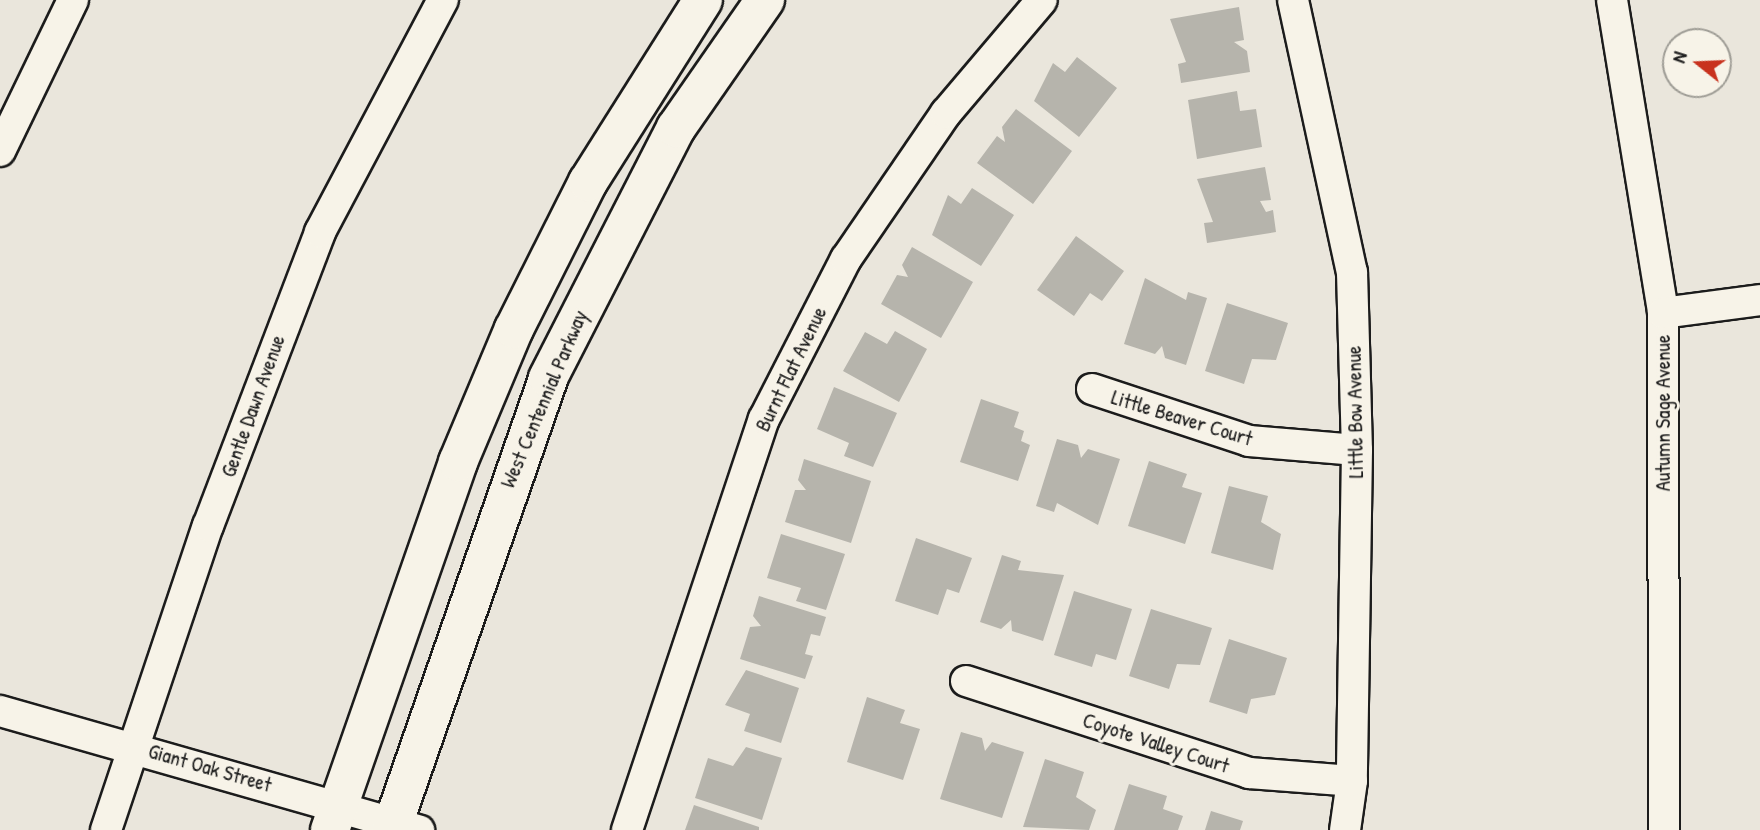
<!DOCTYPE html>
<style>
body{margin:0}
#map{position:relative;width:1760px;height:830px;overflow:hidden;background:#eae6dc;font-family:"Patrick Hand",sans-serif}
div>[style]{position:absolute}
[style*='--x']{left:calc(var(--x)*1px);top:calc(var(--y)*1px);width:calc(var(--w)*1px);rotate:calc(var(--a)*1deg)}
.building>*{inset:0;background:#b6b4ac}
.roads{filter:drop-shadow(2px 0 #1c1c1c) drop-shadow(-2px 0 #1c1c1c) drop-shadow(0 2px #1c1c1c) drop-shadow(0 -2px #1c1c1c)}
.minor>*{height:30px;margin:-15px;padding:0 15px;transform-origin:15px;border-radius:15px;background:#f7f3e8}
.major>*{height:38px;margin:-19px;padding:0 19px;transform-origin:19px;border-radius:19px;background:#f7f3e8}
span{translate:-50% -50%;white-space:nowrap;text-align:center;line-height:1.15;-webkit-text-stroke:6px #f7f3e8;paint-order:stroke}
.street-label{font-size:21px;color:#1c1c1c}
.north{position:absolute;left:1662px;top:28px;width:70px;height:70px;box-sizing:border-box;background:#f7f3e8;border:2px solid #9f9d96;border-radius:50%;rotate:288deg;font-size:19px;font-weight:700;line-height:28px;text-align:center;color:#1c1c1c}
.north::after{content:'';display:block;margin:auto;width:24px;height:32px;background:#c8321e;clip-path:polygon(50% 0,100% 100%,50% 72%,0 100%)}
</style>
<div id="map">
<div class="building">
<i style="clip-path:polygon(1239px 7px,1244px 40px,1234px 42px,1247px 51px,1250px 72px,1181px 83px,1178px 64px,1186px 62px,1170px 19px)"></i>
<i style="clip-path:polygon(1077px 57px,1117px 88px,1079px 137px,1034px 101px,1053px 63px,1065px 72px)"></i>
<i style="clip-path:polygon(1237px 91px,1240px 111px,1256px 109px,1262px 147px,1197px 159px,1188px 100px)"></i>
<i style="clip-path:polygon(1016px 109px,1072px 151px,1033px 204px,977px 163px,997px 136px,1005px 142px,1002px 127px)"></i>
<i style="clip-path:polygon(1265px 167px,1271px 200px,1260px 201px,1266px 212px,1273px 210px,1276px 232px,1207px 243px,1204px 223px,1213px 222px,1197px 179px)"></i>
<i style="clip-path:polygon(972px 188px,1014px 215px,981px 266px,932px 235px,948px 195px,961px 204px)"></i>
<i style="clip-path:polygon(1076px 236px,1124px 271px,1102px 301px,1090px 293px,1074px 316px,1037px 290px)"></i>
<i style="clip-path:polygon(912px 247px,973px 282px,941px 338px,881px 304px,897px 275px,908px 277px,902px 265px)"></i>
<i style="clip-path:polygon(1145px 278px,1186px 300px,1188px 292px,1207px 298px,1186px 365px,1165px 358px,1162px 346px,1155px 354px,1124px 344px)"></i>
<i style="clip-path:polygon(1227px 303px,1288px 323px,1276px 360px,1252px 359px,1244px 384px,1205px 371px)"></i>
<i style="clip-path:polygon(895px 331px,927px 349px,899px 402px,843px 371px,865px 332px,887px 344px)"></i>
<i style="clip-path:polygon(834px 387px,897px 413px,873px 467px,844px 456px,849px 443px,817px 429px)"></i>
<i style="clip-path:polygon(981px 399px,1019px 412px,1014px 427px,1024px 431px,1021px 441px,1030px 445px,1018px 481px,960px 462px)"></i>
<i style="clip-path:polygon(1057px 439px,1078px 445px,1081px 458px,1088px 449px,1120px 459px,1098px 525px,1057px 503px,1054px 512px,1036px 506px)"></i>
<i style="clip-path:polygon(804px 459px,871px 481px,851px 543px,785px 522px,795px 490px,806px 490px,798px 480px)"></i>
<i style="clip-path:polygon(1149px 461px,1187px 474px,1182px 487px,1202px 493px,1185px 544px,1128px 526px)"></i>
<i style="clip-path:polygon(1229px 486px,1268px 496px,1261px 522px,1281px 534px,1273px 570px,1211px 553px)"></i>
<i style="clip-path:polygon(781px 534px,845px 554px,826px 610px,796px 601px,801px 588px,767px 578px)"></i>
<i style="clip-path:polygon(916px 538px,972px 558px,959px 593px,947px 589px,938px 615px,895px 601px)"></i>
<i style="clip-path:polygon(1002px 555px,1021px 561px,1018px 570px,1064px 575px,1043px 641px,1012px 631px,1011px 620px,1001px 629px,980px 622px)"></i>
<i style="clip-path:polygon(1074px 591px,1132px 609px,1116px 660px,1096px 654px,1092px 667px,1054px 655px)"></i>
<i style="clip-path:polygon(759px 596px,826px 617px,820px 636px,811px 634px,805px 654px,813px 656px,805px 679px,740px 659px,750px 627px,761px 626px,753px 616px)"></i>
<i style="clip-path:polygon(1151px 609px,1212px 628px,1200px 665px,1177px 664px,1169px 689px,1129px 676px)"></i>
<i style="clip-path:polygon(1229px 639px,1287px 658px,1275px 695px,1251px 699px,1247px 714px,1209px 702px)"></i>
<i style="clip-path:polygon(746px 670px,799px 688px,781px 743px,744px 731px,750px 714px,725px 705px)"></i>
<i style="clip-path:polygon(867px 697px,905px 710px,900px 723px,920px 729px,903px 780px,847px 762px)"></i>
<i style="clip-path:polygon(961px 732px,982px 738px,985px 751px,992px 742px,1024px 752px,1002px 818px,940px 799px)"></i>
<i style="clip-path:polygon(746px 747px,782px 758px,762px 820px,695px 798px,708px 758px,733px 766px)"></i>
<i style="clip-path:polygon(1045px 759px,1084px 772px,1076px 797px,1096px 810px,1089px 830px,1023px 827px)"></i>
<i style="clip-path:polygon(1129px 784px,1167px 796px,1163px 809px,1183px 816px,1178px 830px,1114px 830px)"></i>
<i style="clip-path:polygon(694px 805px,759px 827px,759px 830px,685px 830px)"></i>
<i style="clip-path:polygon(1211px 811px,1243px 821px,1240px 830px,1205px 830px)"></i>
</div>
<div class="roads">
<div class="minor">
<i style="--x:1293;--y:0;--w:278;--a:77.8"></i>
<i style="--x:1352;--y:272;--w:178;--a:88.4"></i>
<i style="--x:1357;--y:450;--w:331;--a:90.9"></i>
<i style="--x:1352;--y:781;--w:49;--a:98.1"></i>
<i style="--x:1612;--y:0;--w:317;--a:80.7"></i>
<i style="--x:1663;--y:313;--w:517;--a:89.89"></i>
<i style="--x:0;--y:151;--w:168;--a:-64.2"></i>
<i style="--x:1663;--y:313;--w:98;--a:-7.6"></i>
<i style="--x:1092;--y:389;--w:165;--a:18.3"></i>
<i style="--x:1249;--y:441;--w:108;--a:4.8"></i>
<i style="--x:966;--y:681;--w:298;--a:18"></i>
<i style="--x:1249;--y:773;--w:103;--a:4.4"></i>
<i style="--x:0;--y:711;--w:436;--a:15.9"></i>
<i style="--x:106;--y:830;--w:321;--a:-71.5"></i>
<i style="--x:208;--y:526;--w:315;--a:-69.1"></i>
<i style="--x:320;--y:232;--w:263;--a:-62.1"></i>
<i style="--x:627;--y:830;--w:433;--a:-71.6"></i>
<i style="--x:764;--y:419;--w:180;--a:-62.9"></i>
<i style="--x:846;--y:259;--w:177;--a:-55.6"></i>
<i style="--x:946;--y:113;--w:148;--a:-49.7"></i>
</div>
<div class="major">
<i style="--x:330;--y:830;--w:390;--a:-70.8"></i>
<i style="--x:458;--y:462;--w:144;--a:-67.2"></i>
<i style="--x:514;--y:329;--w:165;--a:-63.3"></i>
<i style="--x:588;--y:182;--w:215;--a:-57.7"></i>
<i style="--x:391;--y:830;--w:478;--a:-70.8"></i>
<i style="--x:548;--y:378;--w:281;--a:-62.9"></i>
<i style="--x:676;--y:128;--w:156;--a:-55.2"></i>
</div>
</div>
<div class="street-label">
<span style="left:791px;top:369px;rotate:-64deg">Burnt Flat Avenue</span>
<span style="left:544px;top:399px;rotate:-67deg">West Centennial Parkway</span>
<span style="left:253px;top:406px;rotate:-70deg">Gentle Dawn Avenue</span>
<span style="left:1355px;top:412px;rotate:-91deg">Little Bow Avenue</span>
<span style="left:1663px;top:413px;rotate:-90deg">Autumn Sage Avenue</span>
<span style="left:1182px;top:418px;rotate:17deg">Little Beaver Court</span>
<span style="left:1156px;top:743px;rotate:18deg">Coyote Valley Court</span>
<span style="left:210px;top:768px;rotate:16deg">Giant Oak Street</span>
</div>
<div class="north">N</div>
</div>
